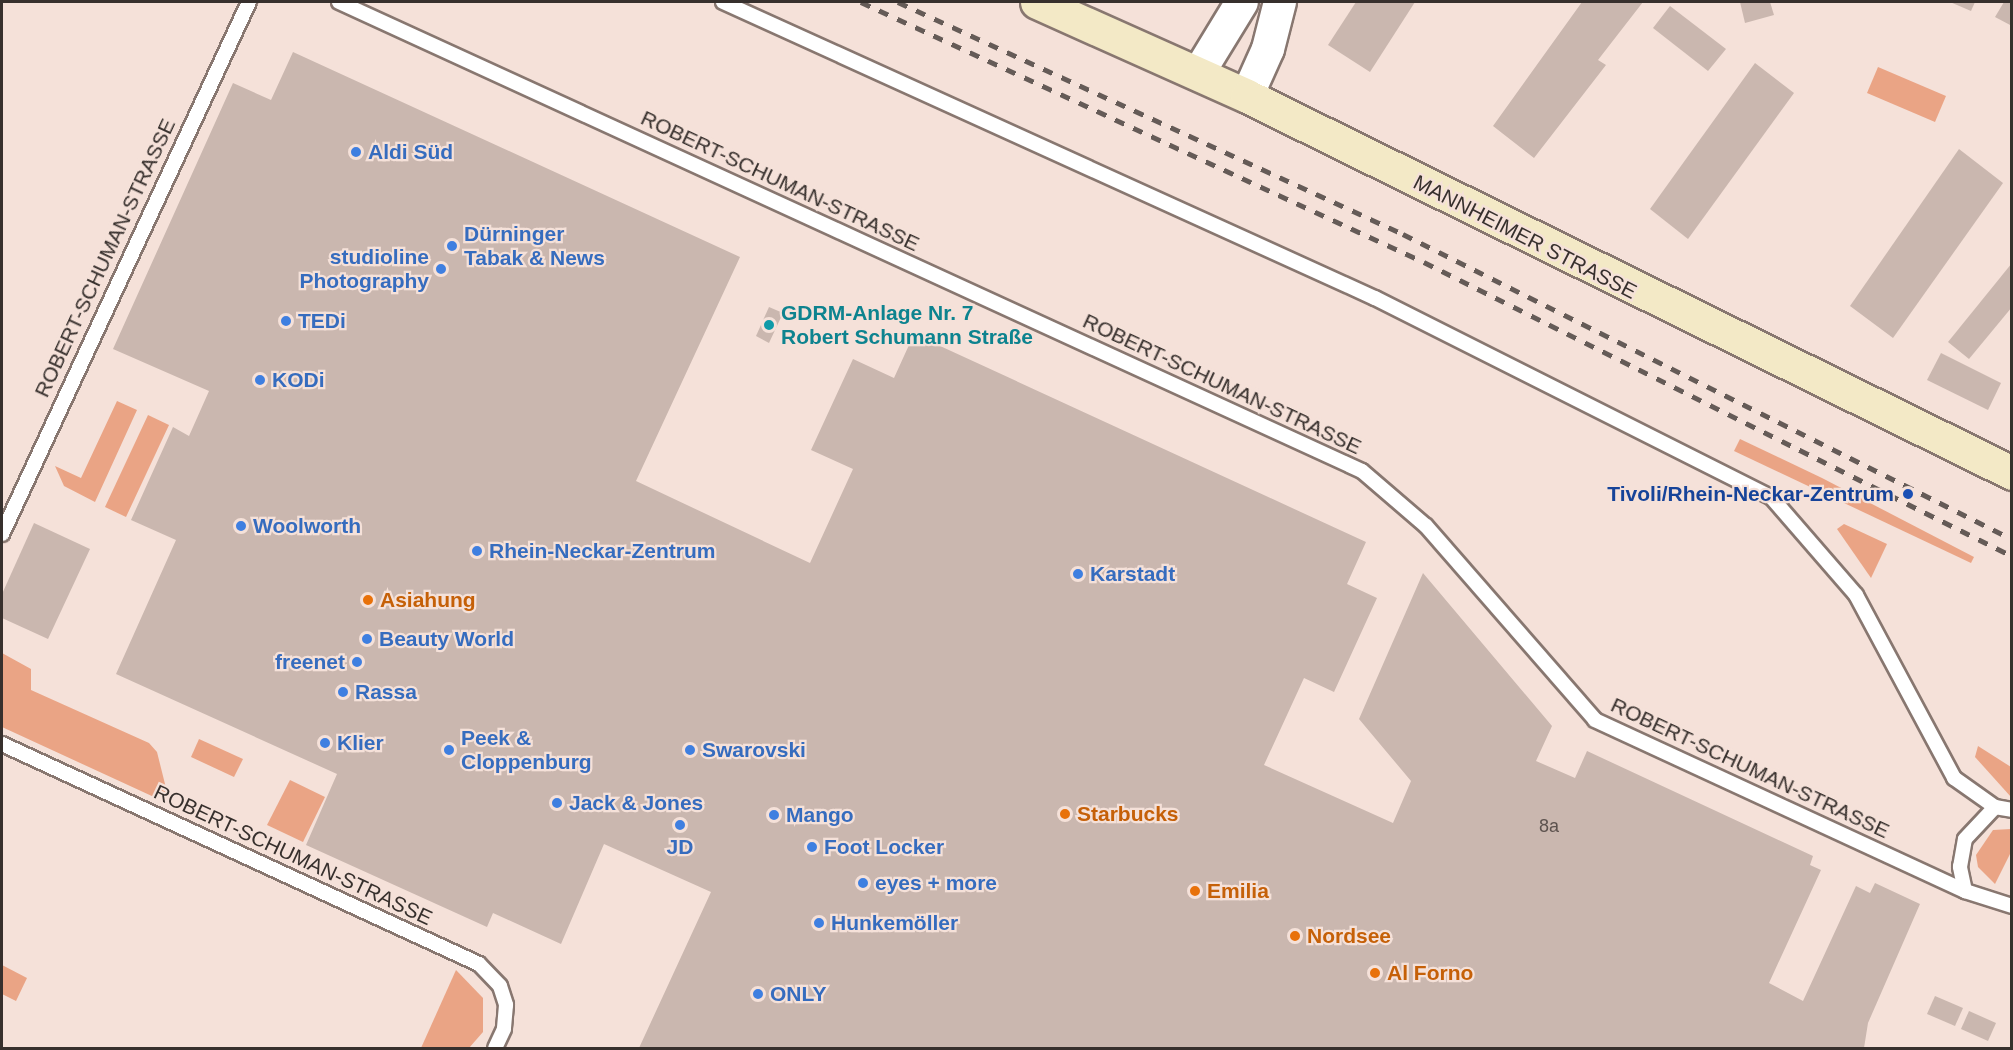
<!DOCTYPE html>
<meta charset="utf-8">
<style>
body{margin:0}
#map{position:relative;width:2013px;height:1050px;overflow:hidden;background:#f5e1d9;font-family:Arial,sans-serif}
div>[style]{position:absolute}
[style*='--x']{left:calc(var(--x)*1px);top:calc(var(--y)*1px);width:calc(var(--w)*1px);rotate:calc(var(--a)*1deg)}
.green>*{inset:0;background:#eaa485}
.building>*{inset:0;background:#cab7af}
.roads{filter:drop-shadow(2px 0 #887770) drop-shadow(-2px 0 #887770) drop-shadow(0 2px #887770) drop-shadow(0 -2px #887770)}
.service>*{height:14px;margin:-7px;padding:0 7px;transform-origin:7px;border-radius:7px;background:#fff}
.tertiary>*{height:32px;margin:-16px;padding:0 16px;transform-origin:16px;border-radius:16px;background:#fff}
.secondary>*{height:33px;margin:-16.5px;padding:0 16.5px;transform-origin:16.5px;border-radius:16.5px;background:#f3e9c6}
.rail>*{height:4.5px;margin-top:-2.25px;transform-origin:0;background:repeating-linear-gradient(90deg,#655b57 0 10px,transparent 0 20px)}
.dots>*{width:16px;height:16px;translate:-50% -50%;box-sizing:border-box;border:3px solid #f5e1d9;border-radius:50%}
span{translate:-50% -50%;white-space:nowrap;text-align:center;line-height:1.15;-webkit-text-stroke:4.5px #f5e1d9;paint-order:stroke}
.number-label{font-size:18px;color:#5c524e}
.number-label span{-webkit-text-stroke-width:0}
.shop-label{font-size:21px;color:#366cbe;font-weight:700}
.left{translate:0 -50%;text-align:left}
.right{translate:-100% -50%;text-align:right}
.street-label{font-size:21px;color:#37302d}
.culture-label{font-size:21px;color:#0d838f;font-weight:700}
.transit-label{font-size:21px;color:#164399;font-weight:700}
.food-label{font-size:21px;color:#c56008;font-weight:700}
.frame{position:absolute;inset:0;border:3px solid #37302d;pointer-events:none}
</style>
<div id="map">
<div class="green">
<i style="clip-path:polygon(1878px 67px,1946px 96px,1935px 122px,1867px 93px)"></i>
<i style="clip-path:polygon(117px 401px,137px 410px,95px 502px,64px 486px,55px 466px,81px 478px)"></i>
<i style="clip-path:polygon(148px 415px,169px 425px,126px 517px,105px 507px)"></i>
<i style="clip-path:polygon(1740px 439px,1822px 478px,1974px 557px,1971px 563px,1734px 451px)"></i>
<i style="clip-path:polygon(1844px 524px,1887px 544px,1871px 578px,1837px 529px)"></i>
<i style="clip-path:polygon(2px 653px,31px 669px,31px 690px,149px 743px,157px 752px,167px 792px,154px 797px,2px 727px)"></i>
<i style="clip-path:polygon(199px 739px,243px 759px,234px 777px,191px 757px)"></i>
<i style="clip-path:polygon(1978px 746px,2011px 767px,2011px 797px,1975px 757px)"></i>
<i style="clip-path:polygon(290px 780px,325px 797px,303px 842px,267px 825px)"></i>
<i style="clip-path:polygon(2011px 829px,2011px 852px,1995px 884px,1978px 867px,1976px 855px,1993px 830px)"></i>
<i style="clip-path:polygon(2px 965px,27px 978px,16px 1001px,2px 994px)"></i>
<i style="clip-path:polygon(456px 970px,483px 998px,483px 1032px,469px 1048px,421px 1048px)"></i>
</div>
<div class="building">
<i style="clip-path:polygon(1356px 2px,1415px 2px,1370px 72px,1328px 45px)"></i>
<i style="clip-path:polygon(1582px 2px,1643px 2px,1598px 60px,1606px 65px,1534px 158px,1493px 126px)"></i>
<i style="clip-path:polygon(1740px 2px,1770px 2px,1774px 15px,1745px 23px)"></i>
<i style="clip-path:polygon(1950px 2px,1975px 2px,1971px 11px)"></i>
<i style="clip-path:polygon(2004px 2px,2012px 2px,2012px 26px,1995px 17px)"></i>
<i style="clip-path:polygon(1670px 6px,1726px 49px,1708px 71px,1653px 28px)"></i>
<i style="clip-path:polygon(293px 52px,740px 257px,636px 481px,810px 563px,853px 469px,811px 450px,853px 359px,894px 378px,914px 334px,1366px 542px,1347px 584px,1377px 598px,1334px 692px,1304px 678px,1264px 765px,1393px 823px,1411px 781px,1359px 719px,1423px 573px,1552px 726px,1536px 761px,1575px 778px,1587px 751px,1813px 856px,1810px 865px,1821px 870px,1769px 983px,1803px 1001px,1856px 886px,1870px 893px,1875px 883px,1920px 904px,1868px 1023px,1864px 1048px,639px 1048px,711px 892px,604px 844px,561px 944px,493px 913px,487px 927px,306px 845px,337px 774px,116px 674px,176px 540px,131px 520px,173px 427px,189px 436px,209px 391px,113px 349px,233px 83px,271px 100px)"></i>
<i style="clip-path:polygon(1755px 63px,1794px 93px,1688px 239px,1650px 209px)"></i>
<i style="clip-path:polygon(1959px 149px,2003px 183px,1893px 338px,1850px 306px)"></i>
<i style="clip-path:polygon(2012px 263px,2012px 307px,1969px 359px,1948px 342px)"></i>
<i style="clip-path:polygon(769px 307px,783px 313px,769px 343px,756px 336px)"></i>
<i style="clip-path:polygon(1941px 353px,2001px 383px,1988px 410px,1927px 380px)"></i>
<i style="clip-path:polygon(34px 523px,90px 549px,48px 639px,2px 618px,2px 594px)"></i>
<i style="clip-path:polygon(1935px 996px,1963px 1008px,1955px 1026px,1927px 1014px)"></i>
<i style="clip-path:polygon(1969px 1011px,1996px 1023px,1988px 1041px,1961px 1029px)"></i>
</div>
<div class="roads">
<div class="service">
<i style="--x:339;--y:2;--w:1125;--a:24.63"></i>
<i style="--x:1362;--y:471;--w:84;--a:40.7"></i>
<i style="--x:1426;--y:526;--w:257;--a:48.9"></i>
<i style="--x:1595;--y:720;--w:408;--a:24.8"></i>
<i style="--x:1965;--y:891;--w:49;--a:17.7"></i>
<i style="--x:723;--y:2;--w:716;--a:24.42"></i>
<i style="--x:1375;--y:298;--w:445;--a:26.7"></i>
<i style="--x:1772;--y:498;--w:128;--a:49.1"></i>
<i style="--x:1856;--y:595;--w:208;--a:61.8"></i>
<i style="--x:1954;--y:778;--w:50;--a:35.3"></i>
<i style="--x:1995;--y:807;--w:17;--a:10"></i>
<i style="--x:2;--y:534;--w:587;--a:-65.1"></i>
<i style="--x:2;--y:744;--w:525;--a:24.76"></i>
<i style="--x:479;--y:964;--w:30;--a:46"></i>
<i style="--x:500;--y:986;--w:20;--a:72"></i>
<i style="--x:506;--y:1005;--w:24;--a:95"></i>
<i style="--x:504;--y:1029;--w:21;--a:115"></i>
<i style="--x:1965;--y:891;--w:25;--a:-102"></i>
<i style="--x:1960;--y:867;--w:28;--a:-80"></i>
<i style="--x:1965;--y:839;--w:44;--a:-46.8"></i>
</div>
<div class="tertiary">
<i style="--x:1198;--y:74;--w:84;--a:-58.6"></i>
<i style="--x:1247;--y:96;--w:51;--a:-65.9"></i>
<i style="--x:1268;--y:49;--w:49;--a:-75.7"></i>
</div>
<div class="secondary">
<i style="--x:1037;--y:2;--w:230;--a:24.1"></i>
<i style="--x:1247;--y:96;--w:853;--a:26.23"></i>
</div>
</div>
<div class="rail">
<i style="--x:861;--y:2;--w:620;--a:24.79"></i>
<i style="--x:1424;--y:262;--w:657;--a:26.57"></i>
<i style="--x:898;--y:2;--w:556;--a:24.67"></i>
<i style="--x:1403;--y:234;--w:681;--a:26.6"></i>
</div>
<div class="dots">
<i style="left:356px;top:152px;background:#3f7fe0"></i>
<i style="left:452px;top:246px;background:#3f7fe0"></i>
<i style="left:441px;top:269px;background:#3f7fe0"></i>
<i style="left:286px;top:321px;background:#3f7fe0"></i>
<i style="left:769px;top:325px;background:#0f9aa8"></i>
<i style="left:260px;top:380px;background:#3f7fe0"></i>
<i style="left:1908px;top:494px;background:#1a4fb4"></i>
<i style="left:241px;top:526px;background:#3f7fe0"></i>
<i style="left:477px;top:551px;background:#3f7fe0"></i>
<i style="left:1078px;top:574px;background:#3f7fe0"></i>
<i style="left:368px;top:600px;background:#e8710a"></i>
<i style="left:367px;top:639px;background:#3f7fe0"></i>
<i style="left:357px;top:662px;background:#3f7fe0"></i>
<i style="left:343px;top:692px;background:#3f7fe0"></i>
<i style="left:325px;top:743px;background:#3f7fe0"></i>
<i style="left:449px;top:750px;background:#3f7fe0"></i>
<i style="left:690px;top:750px;background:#3f7fe0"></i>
<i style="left:557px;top:803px;background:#3f7fe0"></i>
<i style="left:1065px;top:814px;background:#e8710a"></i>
<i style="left:774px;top:815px;background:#3f7fe0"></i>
<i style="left:680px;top:825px;background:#3f7fe0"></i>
<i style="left:812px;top:847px;background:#3f7fe0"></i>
<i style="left:863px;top:883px;background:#3f7fe0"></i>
<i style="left:1195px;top:891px;background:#e8710a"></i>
<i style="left:819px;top:923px;background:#3f7fe0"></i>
<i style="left:1295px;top:936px;background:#e8710a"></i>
<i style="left:1375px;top:973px;background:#e8710a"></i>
<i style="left:758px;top:994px;background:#3f7fe0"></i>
</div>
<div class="number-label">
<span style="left:1549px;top:826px">8a</span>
</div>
<div class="shop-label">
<span class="left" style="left:368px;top:152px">Aldi Süd</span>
<span class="left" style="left:464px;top:246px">Dürninger<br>Tabak &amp; News</span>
<span class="right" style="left:429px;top:269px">studioline<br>Photography</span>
<span class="left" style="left:298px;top:321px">TEDi</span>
<span class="left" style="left:272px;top:380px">KODi</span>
<span class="left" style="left:253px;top:526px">Woolworth</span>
<span class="left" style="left:489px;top:551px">Rhein-Neckar-Zentrum</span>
<span class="left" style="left:1090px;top:574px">Karstadt</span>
<span class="left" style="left:379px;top:639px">Beauty World</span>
<span class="right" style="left:345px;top:662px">freenet</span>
<span class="left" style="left:355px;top:692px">Rassa</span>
<span class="left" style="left:461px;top:750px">Peek &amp;<br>Cloppenburg</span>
<span class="left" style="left:337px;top:743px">Klier</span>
<span class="left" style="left:702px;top:750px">Swarovski</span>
<span class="left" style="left:569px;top:803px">Jack &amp; Jones</span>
<span class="left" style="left:786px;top:815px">Mango</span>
<span style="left:680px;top:847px">JD</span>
<span class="left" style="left:824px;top:847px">Foot Locker</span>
<span class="left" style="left:875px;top:883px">eyes + more</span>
<span class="left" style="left:831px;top:923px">Hunkemöller</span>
<span class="left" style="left:770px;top:994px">ONLY</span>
</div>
<div class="street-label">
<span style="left:780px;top:181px;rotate:25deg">ROBERT-SCHUMAN-STRASSE</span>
<span style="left:1525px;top:237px;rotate:27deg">MANNHEIMER STRASSE</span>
<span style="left:105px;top:258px;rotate:-65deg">ROBERT-SCHUMAN-STRASSE</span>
<span style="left:1222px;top:384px;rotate:25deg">ROBERT-SCHUMAN-STRASSE</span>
<span style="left:1750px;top:768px;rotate:25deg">ROBERT-SCHUMAN-STRASSE</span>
<span style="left:293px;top:855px;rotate:25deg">ROBERT-SCHUMAN-STRASSE</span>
</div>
<div class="culture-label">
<span class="left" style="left:781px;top:325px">GDRM-Anlage Nr. 7<br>Robert Schumann Straße</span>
</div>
<div class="transit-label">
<span class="right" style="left:1894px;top:494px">Tivoli/Rhein-Neckar-Zentrum</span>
</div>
<div class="food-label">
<span class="left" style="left:380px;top:600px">Asiahung</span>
<span class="left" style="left:1077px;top:814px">Starbucks</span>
<span class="left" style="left:1207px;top:891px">Emilia</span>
<span class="left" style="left:1307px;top:936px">Nordsee</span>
<span class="left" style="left:1387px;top:973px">Al Forno</span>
</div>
<div class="frame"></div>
</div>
